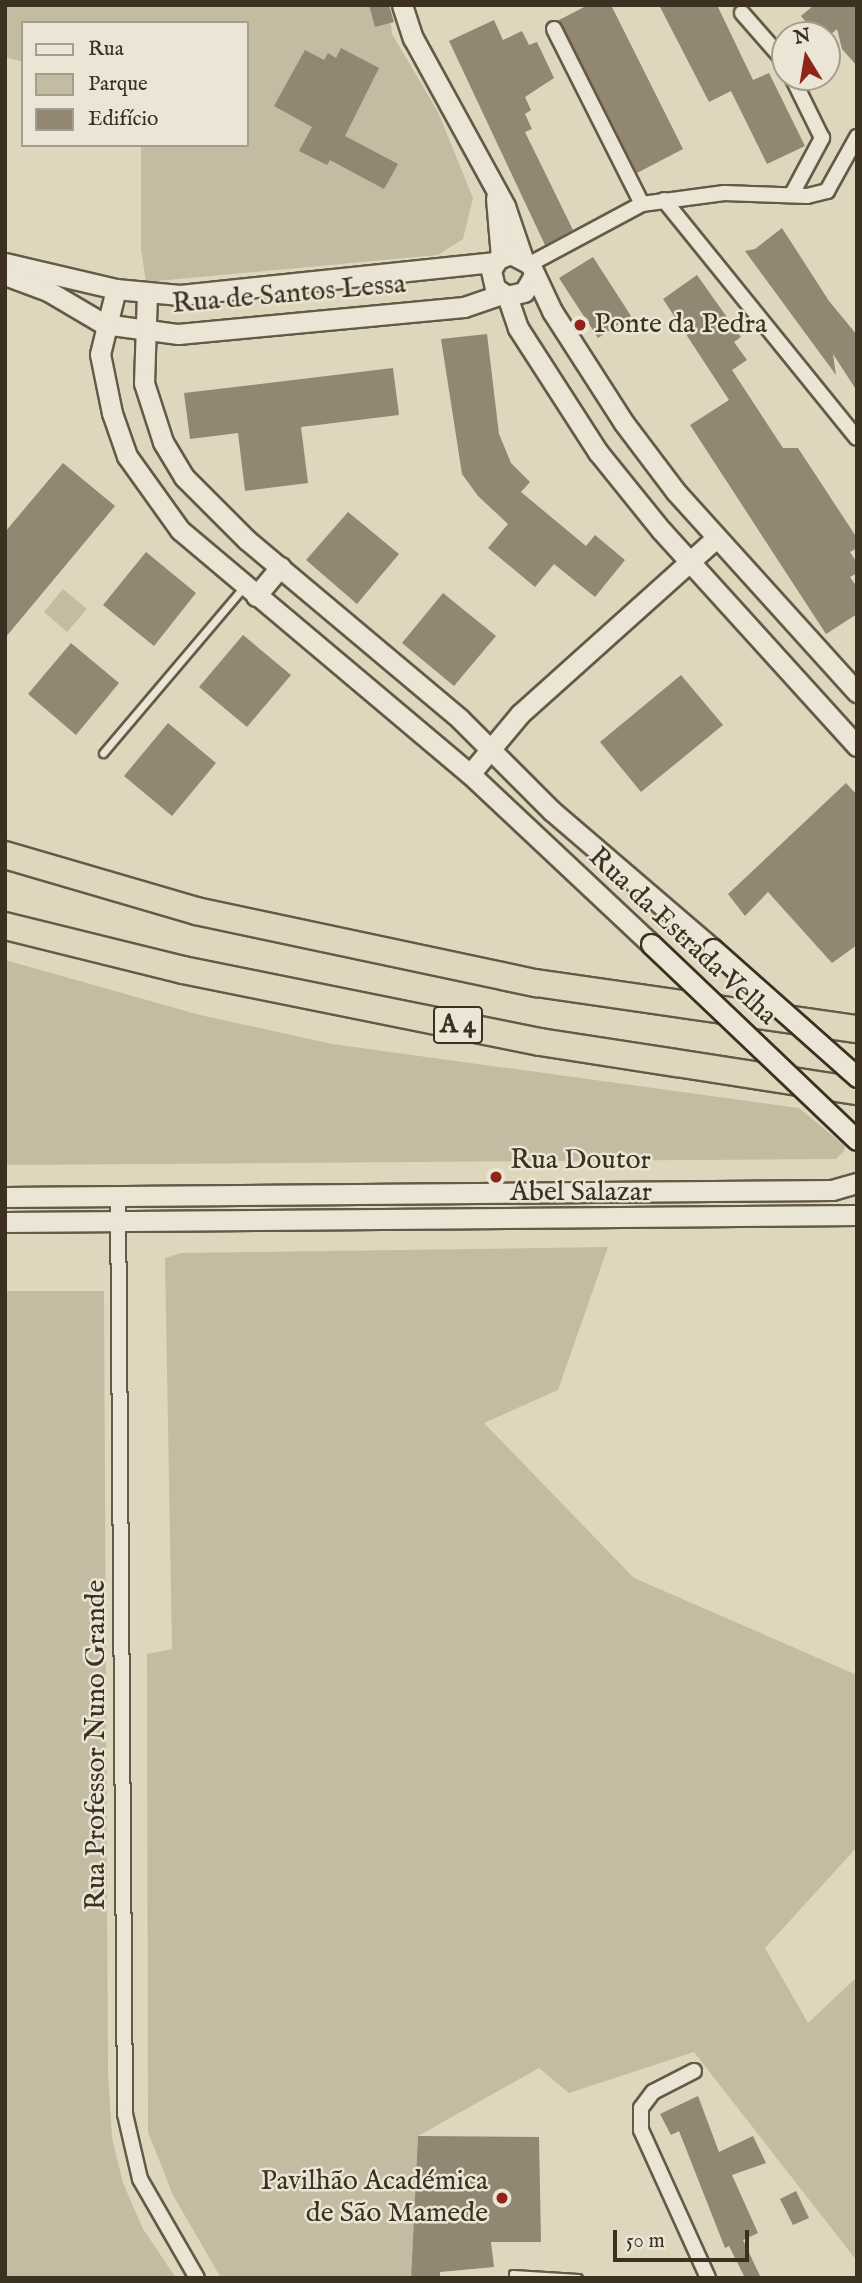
<!DOCTYPE html>
<meta charset="utf-8">
<style>
body{margin:0}
#map{position:relative;width:862px;height:2283px;overflow:hidden;background:#dfd7bd;font-family:"IM FELL English",serif}
div>[style]{position:absolute}
[style*='--x']{left:calc(var(--x)*1px);top:calc(var(--y)*1px);width:calc(var(--w)*1px);rotate:calc(var(--a)*1deg)}
.green>*{inset:0;background:#c3bba2}
.building>*{inset:0;background:#918772}
.roads{filter:drop-shadow(2px 0 #655a47) drop-shadow(-2px 0 #655a47) drop-shadow(0 2px #655a47) drop-shadow(0 -2px #655a47)}
.lane>*{height:7px;margin:-3.5px;padding:0 3.5px;transform-origin:3.5px;border-radius:3.5px;background:#eae5d4}
.street>*{height:14px;margin:-7px;padding:0 7px;transform-origin:7px;border-radius:7px;background:#eae5d4}
.secondary>*{height:19px;margin:-9.5px;padding:0 9.5px;transform-origin:9.5px;border-radius:9.5px;background:#eae5d4}
.highway>*{height:26px;margin:-13px;padding:0 13px;transform-origin:13px;border-radius:13px;background:#dfd7bd}
.bridges{filter:drop-shadow(2px 0 #3c3020) drop-shadow(-2px 0 #3c3020) drop-shadow(0 2px #3c3020) drop-shadow(0 -2px #3c3020)}
.secondary-bridge>*{height:19px;margin:-9.5px;padding:0 9.5px;transform-origin:9.5px;border-radius:9.5px;background:#eae5d4}
.dots>*{width:19px;height:19px;translate:-50% -50%;box-sizing:border-box;border:4px solid #eae5d4;border-radius:50%}
span{translate:-50% -50%;white-space:nowrap;text-align:center;line-height:1.15;-webkit-text-stroke:5px #eae5d4;paint-order:stroke}
.shield-label span{padding:2px 5px;background:#eae5d4;border:2px solid;border-radius:5px;-webkit-text-stroke-width:0}
.shield-label{font-size:26px;color:#3c3020;font-weight:700}
.street-label{font-size:28px;color:#3c3020}
.poi-label{font-size:28px;color:#3c3020}
.left{translate:0 -50%;text-align:left}
.right{translate:-100% -50%;text-align:right}
.frame{position:absolute;inset:0;border:7px solid #3c3020;pointer-events:none}
.legend{position:absolute;left:21px;top:21px;width:228px;height:126px;box-sizing:border-box;background:#eae5d4;border:2px solid #a49d8c;margin:0;padding:9px 12px;list-style:none;font-size:21px;color:#3c3020}
.legend li{display:flex;align-items:center;gap:14px;height:35px}
.legend b{width:35px;border:2px solid #a49d8c}
.north{position:absolute;left:771px;top:21px;width:70px;height:70px;box-sizing:border-box;background:#eae5d4;border:2px solid #a49d8c;border-radius:50%;rotate:349deg;font-size:19px;font-weight:700;line-height:28px;text-align:center;color:#3c3020}
.north::after{content:'';display:block;margin:auto;width:24px;height:32px;background:#8f2418;clip-path:polygon(50% 0,100% 100%,50% 72%,0 100%)}
.scale{position:absolute;left:613px;top:2230px;width:136px;height:32px;box-sizing:border-box;border:4px solid #3c3020;border-top:0;padding-left:9px;font-size:21px;line-height:24px;white-space:nowrap;color:#3c3020;-webkit-text-stroke:5px #eae5d4;paint-order:stroke}
</style>
<div id="map">
<div class="green">
<i style="clip-path:polygon(5px 5px,389px 5px,392px 34px,438px 112px,473px 198px,463px 239px,438px 255px,146px 282px,141px 249px,141px 145px,247px 145px,247px 23px,23px 23px,23px 62px,5px 57px)"></i>
<i style="clip-path:polygon(63px 589px,87px 609px,67px 632px,44px 612px)"></i>
<i style="clip-path:polygon(5px 960px,200px 1015px,332px 1044px,799px 1108px,845px 1146px,844px 1151px,836px 1159px,5px 1165px)"></i>
<i style="clip-path:polygon(608px 1247px,558px 1390px,484px 1423px,634px 1578px,857px 1675px,857px 1847px,765px 1948px,808px 2023px,857px 1977px,857px 2261px,694px 2052px,569px 2093px,539px 2068px,418px 2136px,411px 2278px,221px 2278px,173px 2195px,148px 2132px,147px 1654px,172px 1649px,165px 1258px,181px 1253px)"></i>
<i style="clip-path:polygon(5px 1291px,104px 1291px,108px 2073px,112px 2138px,123px 2183px,143px 2229px,176px 2278px,5px 2278px)"></i>
</div>
<div class="building">
<i style="clip-path:polygon(369px 5px,389px 5px,394px 22px,375px 27px)"></i>
<i style="clip-path:polygon(588px 5px,611px 5px,683px 149px,637px 173px,559px 20px)"></i>
<i style="clip-path:polygon(659px 5px,717px 5px,753px 80px,769px 73px,805px 146px,767px 164px,731px 91px,709px 102px)"></i>
<i style="clip-path:polygon(814px 5px,857px 5px,857px 66px,842px 49px,837px 29px,830px 35px,817px 35px,801px 16px)"></i>
<i style="clip-path:polygon(494px 20px,503px 40px,522px 31px,529px 45px,537px 42px,554px 78px,525px 97px,531px 110px,525px 114px,532px 129px,525px 132px,573px 230px,545px 245px,449px 41px)"></i>
<i style="clip-path:polygon(341px 48px,379px 68px,345px 136px,398px 164px,384px 189px,330px 160px,327px 165px,299px 151px,312px 127px,274px 106px,305px 50px,324px 60px,328px 53px,336px 58px)"></i>
<i style="clip-path:polygon(782px 228px,829px 301px,857px 335px,857px 391px,833px 354px,836px 375px,745px 251px,755px 249px)"></i>
<i style="clip-path:polygon(593px 257px,631px 316px,598px 338px,559px 278px)"></i>
<i style="clip-path:polygon(697px 275px,741px 337px,734px 342px,747px 360px,732px 370px,783px 448px,798px 448px,857px 538px,857px 548px,850px 552px,857px 563px,857px 573px,850px 577px,857px 587px,857px 614px,826px 634px,690px 425px,729px 400px,663px 299px)"></i>
<i style="clip-path:polygon(487px 334px,499px 434px,511px 463px,530px 482px,521px 492px,586px 546px,595px 535px,625px 560px,595px 597px,554px 564px,535px 587px,488px 548px,508px 524px,478px 496px,462px 474px,441px 339px)"></i>
<i style="clip-path:polygon(393px 368px,399px 415px,301px 427px,308px 483px,245px 491px,238px 433px,190px 439px,184px 393px)"></i>
<i style="clip-path:polygon(63px 463px,115px 506px,5px 638px,5px 532px)"></i>
<i style="clip-path:polygon(348px 512px,399px 554px,357px 604px,306px 560px)"></i>
<i style="clip-path:polygon(146px 552px,196px 593px,154px 646px,103px 605px)"></i>
<i style="clip-path:polygon(443px 593px,496px 636px,454px 686px,402px 643px)"></i>
<i style="clip-path:polygon(243px 635px,291px 675px,247px 727px,199px 687px)"></i>
<i style="clip-path:polygon(71px 643px,119px 683px,76px 735px,28px 694px)"></i>
<i style="clip-path:polygon(681px 675px,723px 725px,641px 792px,600px 742px)"></i>
<i style="clip-path:polygon(168px 723px,216px 763px,172px 816px,124px 776px)"></i>
<i style="clip-path:polygon(846px 783px,857px 795px,857px 945px,832px 963px,768px 892px,745px 916px,728px 894px)"></i>
<i style="clip-path:polygon(698px 2096px,719px 2152px,753px 2136px,766px 2163px,732px 2175px,758px 2233px,743px 2240px,761px 2278px,745px 2278px,729px 2246px,725px 2248px,679px 2131px,671px 2135px,660px 2114px)"></i>
<i style="clip-path:polygon(418px 2136px,539px 2137px,541px 2242px,491px 2242px,494px 2267px,440px 2272px,440px 2278px,411px 2278px)"></i>
<i style="clip-path:polygon(796px 2191px,809px 2218px,793px 2225px,780px 2199px)"></i>
</div>
<div class="roads">
<div class="lane">
<i style="--x:103;--y:753;--w:218;--a:-49.7"></i>
<i style="--x:513;--y:2278;--w:4;--a:-90"></i>
<i style="--x:513;--y:2274;--w:65;--a:3.5"></i>
</div>
<div class="street">
<i style="--x:742;--y:13;--w:65;--a:48.7"></i>
<i style="--x:554;--y:29;--w:196;--a:63.3"></i>
<i style="--x:792;--y:194;--w:64;--a:-61.8"></i>
<i style="--x:822;--y:138;--w:68;--a:-116.2"></i>
<i style="--x:664;--y:200;--w:306;--a:51"></i>
<i style="--x:530;--y:264;--w:127;--a:-28.2"></i>
<i style="--x:642;--y:204;--w:83;--a:-7.6"></i>
<i style="--x:724;--y:193;--w:83;--a:2.1"></i>
<i style="--x:807;--y:196;--w:21;--a:-14"></i>
<i style="--x:827;--y:191;--w:62;--a:-60.9"></i>
<i style="--x:118;--y:1196;--w:918;--a:89.56"></i>
<i style="--x:125;--y:2114;--w:67;--a:77"></i>
<i style="--x:140;--y:2179;--w:114;--a:60.1"></i>
<i style="--x:694;--y:2071;--w:46;--a:152.9"></i>
<i style="--x:653;--y:2092;--w:20;--a:127"></i>
<i style="--x:641;--y:2108;--w:22;--a:90"></i>
<i style="--x:641;--y:2130;--w:162;--a:65.6"></i>
</div>
<div class="secondary">
<i style="--x:402;--y:5;--w:35;--a:72"></i>
<i style="--x:413;--y:38;--w:192;--a:61.3"></i>
<i style="--x:505;--y:206;--w:53;--a:71.2"></i>
<i style="--x:496;--y:198;--w:59;--a:85.2"></i>
<i style="--x:5;--y:263;--w:114;--a:13.2"></i>
<i style="--x:116;--y:289;--w:64;--a:5.4"></i>
<i style="--x:180;--y:295;--w:317;--a:-6"></i>
<i style="--x:5;--y:275;--w:46;--a:20.4"></i>
<i style="--x:48;--y:291;--w:65;--a:30.5"></i>
<i style="--x:104;--y:324;--w:75;--a:7.7"></i>
<i style="--x:178;--y:334;--w:287;--a:-5.4"></i>
<i style="--x:464;--y:307;--w:40;--a:-18.9"></i>
<i style="--x:533;--y:277;--w:17;--a:121"></i>
<i style="--x:524;--y:292;--w:17;--a:167"></i>
<i style="--x:507;--y:296;--w:14;--a:-146"></i>
<i style="--x:495;--y:288;--w:18;--a:-103"></i>
<i style="--x:491;--y:270;--w:13;--a:-58"></i>
<i style="--x:498;--y:259;--w:14;--a:-21"></i>
<i style="--x:511;--y:254;--w:21;--a:28"></i>
<i style="--x:530;--y:264;--w:52;--a:64.9"></i>
<i style="--x:552;--y:311;--w:133;--a:57.3"></i>
<i style="--x:624;--y:423;--w:86;--a:53"></i>
<i style="--x:676;--y:492;--w:270;--a:47.9"></i>
<i style="--x:116;--y:289;--w:67;--a:103.8"></i>
<i style="--x:100;--y:354;--w:60;--a:78.5"></i>
<i style="--x:112;--y:413;--w:46;--a:70.8"></i>
<i style="--x:127;--y:456;--w:91;--a:54.4"></i>
<i style="--x:180;--y:530;--w:379;--a:40.1"></i>
<i style="--x:470;--y:774;--w:248;--a:43.2"></i>
<i style="--x:147;--y:293;--w:90;--a:91.9"></i>
<i style="--x:144;--y:383;--w:62;--a:72.1"></i>
<i style="--x:163;--y:442;--w:41;--a:59"></i>
<i style="--x:184;--y:477;--w:89;--a:45"></i>
<i style="--x:247;--y:540;--w:278;--a:40"></i>
<i style="--x:460;--y:719;--w:130;--a:45"></i>
<i style="--x:552;--y:811;--w:212;--a:40.6"></i>
<i style="--x:507;--y:296;--w:34;--a:71"></i>
<i style="--x:518;--y:328;--w:148;--a:57.2"></i>
<i style="--x:598;--y:452;--w:100;--a:51.1"></i>
<i style="--x:661;--y:530;--w:292;--a:47.8"></i>
<i style="--x:256;--y:596;--w:38;--a:-50"></i>
<i style="--x:470;--y:774;--w:78;--a:-50.2"></i>
<i style="--x:520;--y:714;--w:263;--a:-41.9"></i>
<i style="--x:5;--y:1197;--w:827;--a:-0.48"></i>
<i style="--x:832;--y:1190;--w:26;--a:-16"></i>
<i style="--x:5;--y:1222;--w:852;--a:-0.47"></i>
</div>
<div class="highway">
<i style="--x:5;--y:855;--w:199;--a:16.3"></i>
<i style="--x:196;--y:911;--w:348;--a:12"></i>
<i style="--x:536;--y:983;--w:324;--a:8.2"></i>
<i style="--x:5;--y:926;--w:183;--a:13.9"></i>
<i style="--x:183;--y:970;--w:364;--a:11.4"></i>
<i style="--x:540;--y:1042;--w:321;--a:8.8"></i>
</div>
</div>
<div class="bridges">
<div class="secondary-bridge">
<i style="--x:651;--y:944;--w:284;--a:43.6"></i>
<i style="--x:713;--y:949;--w:193;--a:41.6"></i>
</div>
</div>
<div class="dots">
<i style="left:580px;top:325px;background:#8f2418"></i>
<i style="left:496px;top:1177px;background:#8f2418"></i>
<i style="left:502px;top:2198px;background:#8f2418"></i>
</div>
<div class="shield-label">
<span style="left:458px;top:1025px">A 4</span>
</div>
<div class="street-label">
<span style="left:289px;top:295px;rotate:-5deg">Rua de Santos Lessa</span>
<span style="left:682px;top:937px;rotate:43deg">Rua da Estrada Velha</span>
<span style="left:97px;top:1745px;rotate:-90deg">Rua Professor Nuno Grande</span>
</div>
<div class="poi-label">
<span class="left" style="left:594px;top:325px">Ponte da Pedra</span>
<span class="left" style="left:510px;top:1177px">Rua Doutor<br>Abel Salazar</span>
<span class="right" style="left:488px;top:2198px">Pavilhão Académica<br>de São Mamede</span>
</div>
<div class="frame"></div>
<ul class="legend">
<li><b style="height:9px;background:#eae5d4"></b>Rua</li>
<li><b style="height:19px;background:#c3bba2"></b>Parque</li>
<li><b style="height:19px;background:#918772"></b>Edifício</li>
</ul>
<div class="north">N</div>
<div class="scale">50 m</div>
</div>
